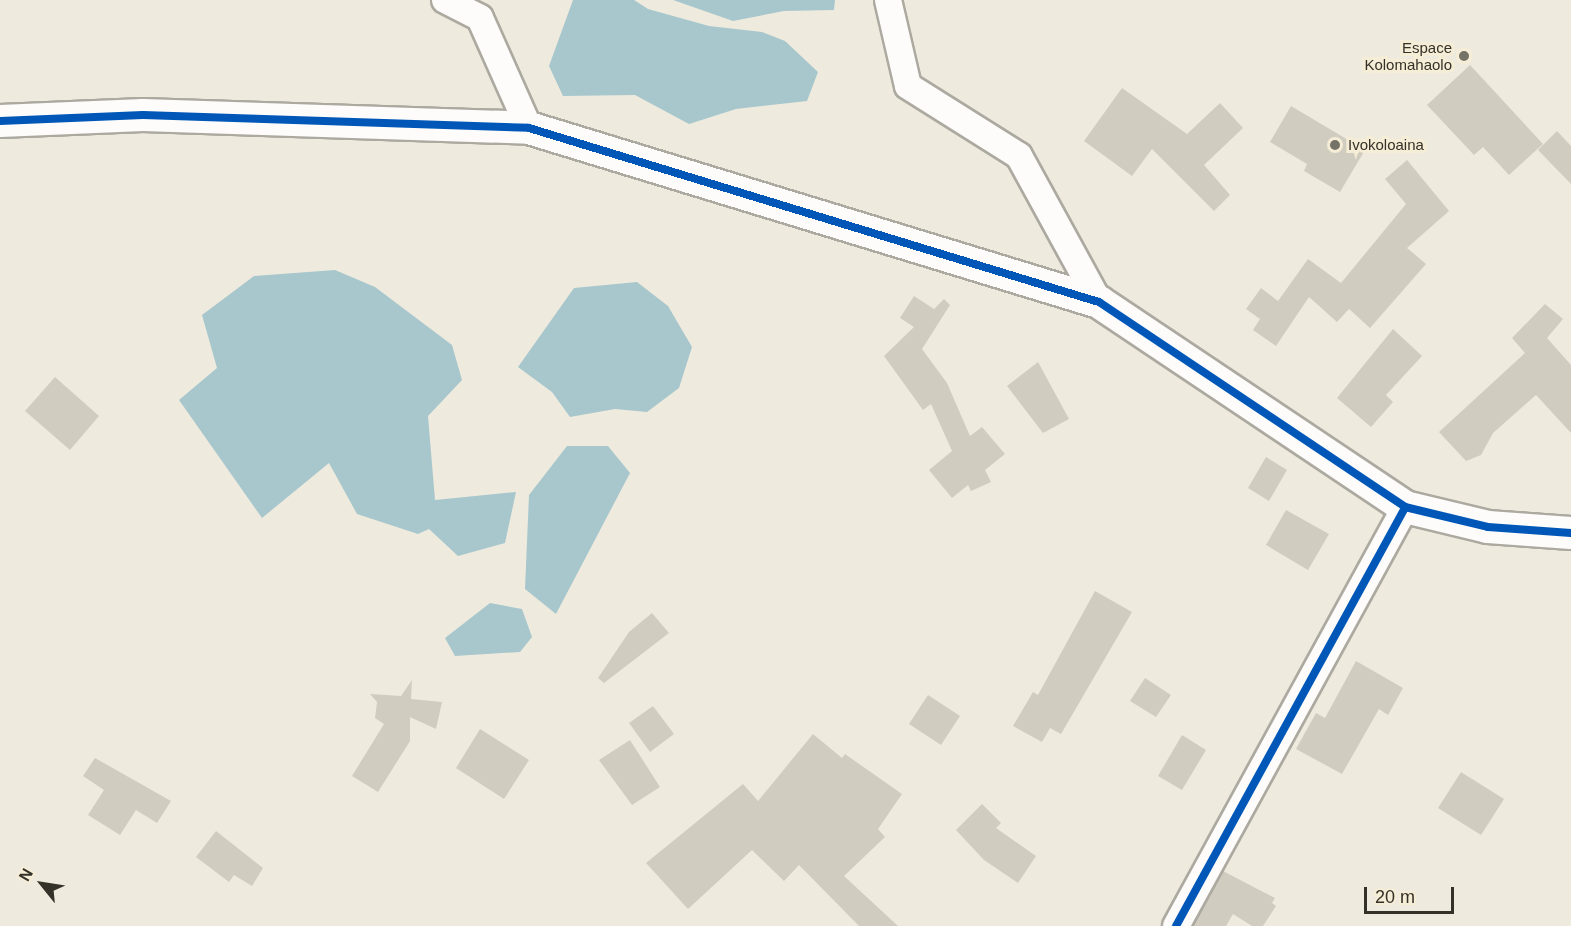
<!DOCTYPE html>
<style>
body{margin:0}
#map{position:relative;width:1571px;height:926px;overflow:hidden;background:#efeade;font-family:Arial,sans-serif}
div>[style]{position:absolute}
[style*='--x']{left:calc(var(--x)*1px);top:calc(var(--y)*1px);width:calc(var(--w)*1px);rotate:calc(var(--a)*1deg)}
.water>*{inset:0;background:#a7c7cd}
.building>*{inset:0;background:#d1ccc0}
.roads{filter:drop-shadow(2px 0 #aca9a0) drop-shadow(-2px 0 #aca9a0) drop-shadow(0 2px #aca9a0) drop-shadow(0 -2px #aca9a0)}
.minor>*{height:26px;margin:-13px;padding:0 13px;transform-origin:13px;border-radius:13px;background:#fdfcfa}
.tertiary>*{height:32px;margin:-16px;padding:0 16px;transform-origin:16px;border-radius:16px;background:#fdfcfa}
.cycleway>*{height:8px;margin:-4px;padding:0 4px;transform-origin:4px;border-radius:4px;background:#0057b8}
.dots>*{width:16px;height:16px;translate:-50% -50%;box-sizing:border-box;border:3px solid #f6edd7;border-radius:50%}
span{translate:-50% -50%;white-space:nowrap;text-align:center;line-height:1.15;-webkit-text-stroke:6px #f6edd7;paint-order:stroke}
.poi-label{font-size:15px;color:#343128}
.right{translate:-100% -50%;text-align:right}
.left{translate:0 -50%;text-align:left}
.north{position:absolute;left:12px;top:854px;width:60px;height:60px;-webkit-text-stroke:4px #f6edd7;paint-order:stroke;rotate:300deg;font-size:16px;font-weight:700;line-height:24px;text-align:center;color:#343128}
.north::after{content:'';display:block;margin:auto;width:21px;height:27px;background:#343128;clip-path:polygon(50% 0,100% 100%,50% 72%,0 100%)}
.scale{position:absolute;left:1364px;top:887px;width:90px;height:27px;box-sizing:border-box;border:3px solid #343128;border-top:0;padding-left:8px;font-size:18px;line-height:21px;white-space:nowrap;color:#343128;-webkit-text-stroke:4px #f6edd7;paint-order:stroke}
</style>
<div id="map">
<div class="water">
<i style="clip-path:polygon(573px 0,634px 0,648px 9px,709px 26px,762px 32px,785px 41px,818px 72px,807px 101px,736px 109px,689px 124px,635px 95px,563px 96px,549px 66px)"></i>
<i style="clip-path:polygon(673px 0,835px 0,834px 10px,784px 11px,733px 21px)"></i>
<i style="clip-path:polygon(335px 270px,375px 287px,452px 345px,462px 380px,428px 416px,435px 500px,516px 492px,505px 543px,458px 556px,429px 529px,418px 534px,357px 514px,329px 463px,262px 518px,179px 400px,217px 368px,202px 315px,254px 276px)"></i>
<i style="clip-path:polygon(637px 282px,668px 306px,692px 347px,679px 388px,647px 412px,615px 409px,570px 417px,552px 392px,518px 367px,574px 288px)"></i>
<i style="clip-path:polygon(567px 446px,608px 446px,630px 473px,556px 614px,525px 589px,529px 495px)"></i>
<i style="clip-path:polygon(490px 603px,522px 609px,532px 637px,520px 652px,455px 656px,445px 638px)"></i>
</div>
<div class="building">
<i style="clip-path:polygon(1470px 65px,1543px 144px,1509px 175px,1483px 147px,1474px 155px,1427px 105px)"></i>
<i style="clip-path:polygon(1122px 88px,1187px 134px,1220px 103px,1243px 128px,1204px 165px,1230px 195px,1214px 211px,1152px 149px,1132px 176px,1084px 141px)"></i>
<i style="clip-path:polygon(1291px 106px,1365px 150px,1340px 192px,1304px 171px,1307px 164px,1270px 142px)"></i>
<i style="clip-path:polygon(1557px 131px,1571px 146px,1571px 184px,1538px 150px)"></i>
<i style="clip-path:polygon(1407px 160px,1449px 211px,1407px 248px,1426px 264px,1370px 328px,1349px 309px,1337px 322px,1309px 297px,1276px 346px,1253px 330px,1260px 319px,1246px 309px,1261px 288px,1278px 301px,1308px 259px,1341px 283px,1406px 204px,1385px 179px)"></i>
<i style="clip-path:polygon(914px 296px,934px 309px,944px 299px,950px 305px,922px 349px,947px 383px,970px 436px,982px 427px,1005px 454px,985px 470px,991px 482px,971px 491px,968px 485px,952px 498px,929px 470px,952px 451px,931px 404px,923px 410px,884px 356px,914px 327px,900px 318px)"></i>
<i style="clip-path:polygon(1545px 304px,1563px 319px,1547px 338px,1571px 365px,1571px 433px,1536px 395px,1493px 433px,1481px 455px,1466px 461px,1439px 432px,1525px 353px,1512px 338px)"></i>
<i style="clip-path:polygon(1393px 329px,1422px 356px,1386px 395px,1393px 402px,1371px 427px,1337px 398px)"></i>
<i style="clip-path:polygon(1038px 362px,1069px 419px,1043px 433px,1007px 386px)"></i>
<i style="clip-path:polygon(55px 377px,99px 416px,70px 450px,25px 411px)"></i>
<i style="clip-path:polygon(1266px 457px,1287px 470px,1269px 501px,1248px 488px)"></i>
<i style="clip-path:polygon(1286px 510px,1329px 534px,1308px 570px,1266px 545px)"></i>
<i style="clip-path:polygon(1095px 591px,1132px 612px,1061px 734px,1050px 728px,1042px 742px,1013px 726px,1033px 692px,1038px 695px)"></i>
<i style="clip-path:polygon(652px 613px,669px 633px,604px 683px,598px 678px,629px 632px)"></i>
<i style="clip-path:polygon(1356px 661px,1403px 688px,1388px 715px,1379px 709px,1342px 774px,1296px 749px,1316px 713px,1325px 718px)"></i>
<i style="clip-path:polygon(1145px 678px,1171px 695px,1156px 717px,1130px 701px)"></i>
<i style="clip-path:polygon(412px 680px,411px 699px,442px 702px,436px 729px,410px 717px,410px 741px,378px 792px,352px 776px,384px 724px,375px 718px,377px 702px,370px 694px,401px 696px)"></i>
<i style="clip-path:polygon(928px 695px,960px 716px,941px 745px,909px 724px)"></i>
<i style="clip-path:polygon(653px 706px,674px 734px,650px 752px,629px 723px)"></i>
<i style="clip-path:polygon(480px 729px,529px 760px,504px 799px,456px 768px)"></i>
<i style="clip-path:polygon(813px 734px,842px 758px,845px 754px,902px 794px,878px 829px,885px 837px,844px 876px,898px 926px,859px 926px,799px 865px,784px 881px,752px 850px,688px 909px,646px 863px,743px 784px,758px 801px)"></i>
<i style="clip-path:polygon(1182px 735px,1206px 750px,1182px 790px,1158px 776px)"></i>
<i style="clip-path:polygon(630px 740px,660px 787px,632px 805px,599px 760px)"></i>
<i style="clip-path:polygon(95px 758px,171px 801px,157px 823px,136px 810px,120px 835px,88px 815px,104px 790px,83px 776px)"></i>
<i style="clip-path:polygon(1461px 772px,1504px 799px,1481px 835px,1438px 808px)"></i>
<i style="clip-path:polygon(982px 804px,1001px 823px,996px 828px,1036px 856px,1018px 883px,984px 860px,956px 830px)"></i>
<i style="clip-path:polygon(216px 831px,263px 868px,252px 886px,234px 875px,229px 882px,196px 857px)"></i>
<i style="clip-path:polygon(1223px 871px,1275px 898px,1272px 903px,1276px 906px,1263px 926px,1252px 926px,1233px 914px,1226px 926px,1193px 926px)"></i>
</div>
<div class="roads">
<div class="minor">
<i style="--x:445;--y:0;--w:39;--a:27"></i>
<i style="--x:480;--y:18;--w:120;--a:66"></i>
<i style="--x:888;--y:0;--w:88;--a:76.9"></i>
<i style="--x:908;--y:86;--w:131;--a:32.2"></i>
<i style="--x:1019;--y:156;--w:166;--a:61.3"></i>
<i style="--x:1176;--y:926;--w:477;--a:-61.3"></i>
</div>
<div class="tertiary">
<i style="--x:0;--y:121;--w:143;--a:-2.4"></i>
<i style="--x:143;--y:115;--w:386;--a:1.9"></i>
<i style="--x:529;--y:128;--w:596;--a:16.98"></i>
<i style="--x:1099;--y:302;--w:368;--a:33.8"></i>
<i style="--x:1405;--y:507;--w:85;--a:13.5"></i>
<i style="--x:1488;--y:527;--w:83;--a:4.1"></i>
</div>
</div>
<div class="cycleway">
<i style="--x:0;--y:121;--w:143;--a:-2.4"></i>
<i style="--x:143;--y:115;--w:386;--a:1.9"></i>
<i style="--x:529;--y:128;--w:596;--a:16.98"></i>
<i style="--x:1099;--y:302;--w:368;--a:33.8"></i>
<i style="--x:1405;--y:507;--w:85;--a:13.5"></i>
<i style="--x:1488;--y:527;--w:83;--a:4.1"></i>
<i style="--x:1176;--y:926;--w:477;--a:-61.3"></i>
</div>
<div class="dots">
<i style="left:1464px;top:56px;background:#757268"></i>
<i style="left:1335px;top:145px;background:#757268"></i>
</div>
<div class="poi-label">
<span class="right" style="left:1452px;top:56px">Espace<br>Kolomahaolo</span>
<span class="left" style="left:1348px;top:145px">Ivokoloaina</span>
</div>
<div class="north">N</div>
<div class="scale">20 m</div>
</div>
